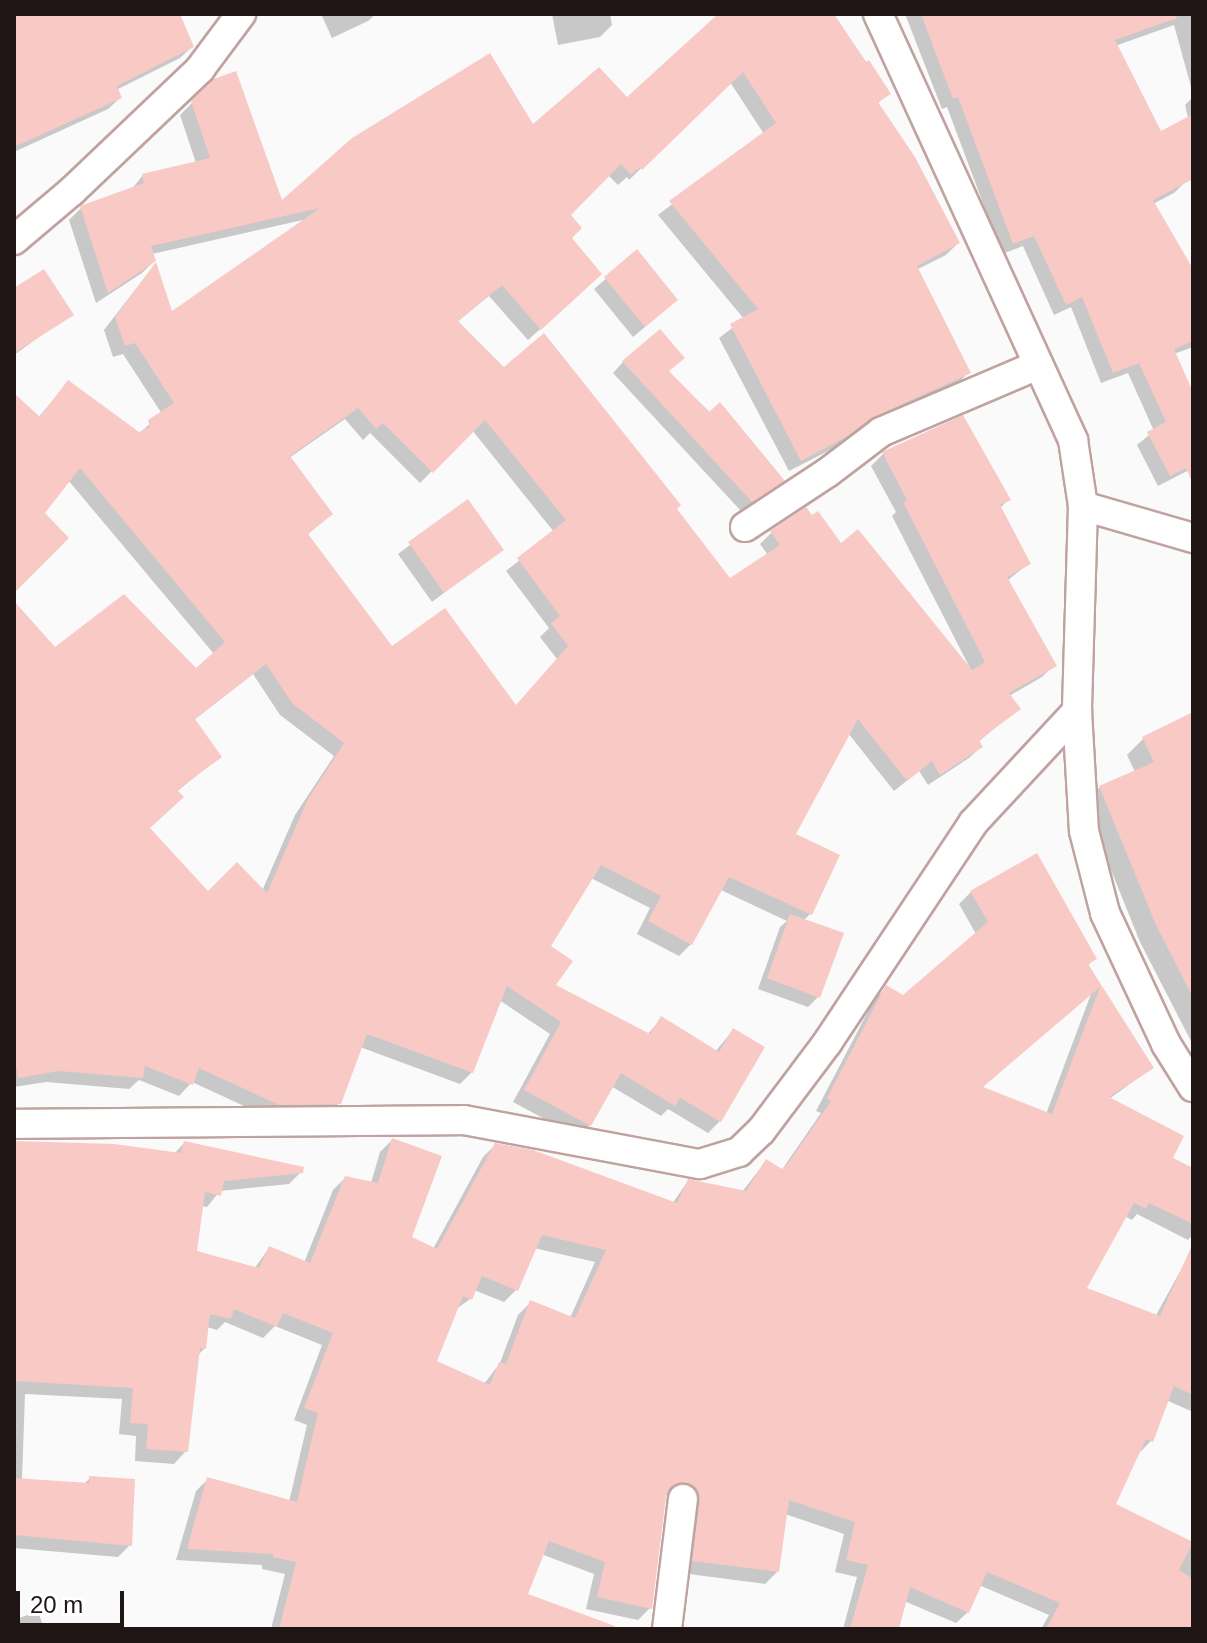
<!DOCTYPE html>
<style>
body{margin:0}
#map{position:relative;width:1207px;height:1643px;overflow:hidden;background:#fafafa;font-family:Arial,sans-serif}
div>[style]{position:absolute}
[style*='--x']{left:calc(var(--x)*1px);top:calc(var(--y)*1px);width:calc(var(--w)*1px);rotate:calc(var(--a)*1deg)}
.shadow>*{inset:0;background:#0003}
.building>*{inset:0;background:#f9c9c5}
.roads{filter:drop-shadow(2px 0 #c0a3a0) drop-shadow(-2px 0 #c0a3a0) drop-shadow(0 2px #c0a3a0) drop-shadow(0 -2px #c0a3a0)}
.minor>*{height:28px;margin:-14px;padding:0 14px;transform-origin:14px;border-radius:14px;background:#fff}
span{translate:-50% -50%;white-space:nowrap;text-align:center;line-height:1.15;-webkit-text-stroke:6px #fff;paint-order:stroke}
.frame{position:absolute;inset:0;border:16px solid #1f1514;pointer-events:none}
.scale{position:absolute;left:16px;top:1591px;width:108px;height:36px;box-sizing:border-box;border:4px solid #1f1514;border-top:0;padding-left:10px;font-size:24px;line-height:28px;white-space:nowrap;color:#1f1514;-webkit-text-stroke:6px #fff;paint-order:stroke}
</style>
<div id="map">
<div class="shadow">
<i style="clip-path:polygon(14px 14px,178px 14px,192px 47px,180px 58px,116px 90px,120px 98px,108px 109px,14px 152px)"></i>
<i style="clip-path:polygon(321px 14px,376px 14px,368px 21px,332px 38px)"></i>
<i style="clip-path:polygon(552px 14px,610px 14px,612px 25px,600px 37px,558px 45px)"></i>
<i style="clip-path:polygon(evenodd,721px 14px,833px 14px,888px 94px,877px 104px,958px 243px,946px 255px,916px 270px,968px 373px,956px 385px,860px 428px,832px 449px,789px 471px,719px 338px,744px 319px,658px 215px,764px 134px,730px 82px,629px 180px,627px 177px,618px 185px,608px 175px,568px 215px,569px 238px,588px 286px,528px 340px,489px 296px,457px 322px,504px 370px,675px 509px,730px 581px,768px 555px,760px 544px,772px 532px,840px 546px,971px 670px,892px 516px,896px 512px,871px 466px,883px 454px,1009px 499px,999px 509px,1028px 564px,1007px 581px,1054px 665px,1042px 677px,1009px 696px,1018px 709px,978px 742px,981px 747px,969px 758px,928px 785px,919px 771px,894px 791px,848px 733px,794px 835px,810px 914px,803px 921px,818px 997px,808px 1007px,758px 989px,780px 927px,787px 921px,721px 890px,691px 944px,679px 956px,637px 934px,650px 908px,591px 878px,548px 947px,553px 986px,647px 1035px,661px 1019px,715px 1052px,733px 1030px,720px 1121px,708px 1133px,668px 1109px,661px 1116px,611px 1086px,590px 1125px,578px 1137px,513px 1102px,550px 1034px,499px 1000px,472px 1072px,460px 1084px,360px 1047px,339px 1103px,327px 1115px,266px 1116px,192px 1082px,179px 1096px,139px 1080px,129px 1089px,46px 1082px,14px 1087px,14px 604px,54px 650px,196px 671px,214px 654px,68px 480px,42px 513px,14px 590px,14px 396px,38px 418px,68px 382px,138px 434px,162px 414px,123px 354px,113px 357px,104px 330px,145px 277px,156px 266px,171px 314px,307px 219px,152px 254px,154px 261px,142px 273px,96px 303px,69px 220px,81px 208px,131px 190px,143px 175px,196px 163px,180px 115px,215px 80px,281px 204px,627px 100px,721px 14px,345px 419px,363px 440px,370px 433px,420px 483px,472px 430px,554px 532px,506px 571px,549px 628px,540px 637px,557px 659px,516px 707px,392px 649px,306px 536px,331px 514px,289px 458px,345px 419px,721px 14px,253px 674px,280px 715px,334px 756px,295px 815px,262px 891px,208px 894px,148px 828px,176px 792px,220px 757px,194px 720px,253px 674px)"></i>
<i style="clip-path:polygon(905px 14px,1193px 14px,1193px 94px,1174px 25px,1115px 46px,1185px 182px,1174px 193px,1153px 204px,1193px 279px,1193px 347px,1174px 354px,1193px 397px,1193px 468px,1158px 486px,1137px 445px,1154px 431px,1128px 373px,1101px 383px,1071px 307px,1054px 315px,1023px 246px,1002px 254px,947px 107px,942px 109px)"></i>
<i style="clip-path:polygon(1193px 97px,1193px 139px,1185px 105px)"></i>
<i style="clip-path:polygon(637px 252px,665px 310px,633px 337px,594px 289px)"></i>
<i style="clip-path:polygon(14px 291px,71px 314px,14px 355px)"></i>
<i style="clip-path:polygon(623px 362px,667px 372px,782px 480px,741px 511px,613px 373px)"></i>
<i style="clip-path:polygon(467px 502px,502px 549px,432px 602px,398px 554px)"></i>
<i style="clip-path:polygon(1193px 714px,1193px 1045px,1140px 942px,1084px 803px,1100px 787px,1135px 772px,1127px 755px,1143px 739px)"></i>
<i style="clip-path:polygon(evenodd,971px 892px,1095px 958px,1087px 966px,1152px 1068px,1109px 1099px,1170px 1159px,1193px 1170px,1193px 1234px,1188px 1240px,1137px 1214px,1132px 1220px,1124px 1216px,1085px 1289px,1155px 1317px,1193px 1248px,1193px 1412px,1166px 1400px,1151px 1441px,1139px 1453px,1113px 1505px,1193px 1544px,1193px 1629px,1041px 1629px,1049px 1615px,979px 1585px,968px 1612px,956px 1623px,904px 1601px,897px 1629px,843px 1629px,857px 1577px,835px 1572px,844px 1534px,785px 1514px,777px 1572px,765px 1584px,681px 1573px,671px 1493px,664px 1496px,650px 1608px,638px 1620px,586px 1609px,594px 1574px,541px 1554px,525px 1595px,559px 1629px,271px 1629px,285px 1574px,262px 1569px,262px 1565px,176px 1560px,196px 1491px,208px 1479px,289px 1502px,307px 1425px,294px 1420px,322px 1345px,275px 1326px,263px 1338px,225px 1322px,217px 1330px,207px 1327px,205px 1348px,197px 1356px,186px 1451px,174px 1464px,135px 1461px,136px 1436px,119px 1434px,122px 1399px,25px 1394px,22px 1480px,83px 1485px,90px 1478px,130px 1545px,118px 1557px,14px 1548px,14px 1143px,174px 1154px,184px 1143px,301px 1172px,289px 1184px,220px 1191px,207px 1207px,201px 1206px,194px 1253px,254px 1269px,269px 1248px,304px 1263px,333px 1190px,345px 1178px,371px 1183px,380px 1152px,392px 1140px,409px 1238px,433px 1249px,483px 1157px,495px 1145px,672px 1204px,688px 1181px,742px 1192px,766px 1161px,781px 1171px,821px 1113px,816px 1111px,874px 1000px,886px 988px,904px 997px,976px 934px,959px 904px,971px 892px,1091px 994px,1046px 1114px,980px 1088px,1091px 994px,971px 892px,534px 1248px,595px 1262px,570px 1318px,530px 1303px,518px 1315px,500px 1363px,484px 1384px,435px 1362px,455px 1310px,470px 1299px,474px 1290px,504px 1302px,516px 1290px,534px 1248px)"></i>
<i style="clip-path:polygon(38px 1611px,44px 1629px,14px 1629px,14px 1620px)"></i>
</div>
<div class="building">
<i style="clip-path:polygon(14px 14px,180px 14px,194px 47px,117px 86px,122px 98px,14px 147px)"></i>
<i style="clip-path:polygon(evenodd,718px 14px,834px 14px,866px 62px,869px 60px,891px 94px,878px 102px,915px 157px,960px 243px,917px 266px,971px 373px,874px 417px,846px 437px,801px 461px,730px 324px,758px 309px,669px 201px,776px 123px,743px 72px,642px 170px,640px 167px,631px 175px,621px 164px,571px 215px,582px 228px,572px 238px,602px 274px,541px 330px,502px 285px,458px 321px,504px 367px,544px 333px,681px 505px,677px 509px,730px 578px,780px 545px,770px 531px,806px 507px,812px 515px,818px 511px,841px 543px,858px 529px,972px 670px,985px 662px,903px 502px,907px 500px,882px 452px,963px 415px,1011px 500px,1000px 505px,1031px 564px,1007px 577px,1057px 666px,1009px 693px,1021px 709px,979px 740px,983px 747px,940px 775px,932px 761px,907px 781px,858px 719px,796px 834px,840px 855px,812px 915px,729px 877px,692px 945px,648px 921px,661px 896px,601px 865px,551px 946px,573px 961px,556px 985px,650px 1034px,661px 1016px,719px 1052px,733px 1028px,765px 1047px,721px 1122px,680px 1098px,675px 1106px,621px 1073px,591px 1126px,524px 1090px,561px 1022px,507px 986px,473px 1073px,367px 1034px,341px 1104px,279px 1105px,199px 1068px,193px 1085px,145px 1066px,143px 1078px,59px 1071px,18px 1078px,14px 1053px,14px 601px,55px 647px,124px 594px,196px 668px,225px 642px,80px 468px,45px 513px,69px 538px,14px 593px,14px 393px,40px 417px,68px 380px,139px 432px,150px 427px,148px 420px,174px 403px,135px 343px,125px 346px,115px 317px,156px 262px,172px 311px,320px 208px,151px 246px,156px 261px,108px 293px,80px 206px,144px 183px,142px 174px,210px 158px,191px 101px,214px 79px,236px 71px,282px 200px,352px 138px,490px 53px,533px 124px,599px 67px,627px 97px,718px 14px,358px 408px,376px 429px,383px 423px,433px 473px,485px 420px,566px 520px,517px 558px,560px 616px,551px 623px,568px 646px,516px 705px,445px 608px,392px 646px,308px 534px,333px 514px,290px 456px,358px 408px,718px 14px,266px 664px,292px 703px,344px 743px,307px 801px,267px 893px,237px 862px,208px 891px,150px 828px,184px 797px,177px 790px,222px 757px,195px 719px,266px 664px)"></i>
<i style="clip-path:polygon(921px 14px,1176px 14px,1177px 18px,1115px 40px,1161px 131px,1193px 114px,1193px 179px,1153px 200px,1193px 269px,1193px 341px,1174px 349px,1193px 392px,1193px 484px,1186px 468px,1170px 476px,1147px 432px,1166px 422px,1139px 363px,1113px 373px,1082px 297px,1066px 305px,1034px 236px,1013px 244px,958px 97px,953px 99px)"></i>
<i style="clip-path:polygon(637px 249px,678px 300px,645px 327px,604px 277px)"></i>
<i style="clip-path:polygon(44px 269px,74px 315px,14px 353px,14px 288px)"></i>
<i style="clip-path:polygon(660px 329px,685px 358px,669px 371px,709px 412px,720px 402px,785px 481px,752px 502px,622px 361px)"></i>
<i style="clip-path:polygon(468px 499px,504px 550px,444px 593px,408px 542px)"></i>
<i style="clip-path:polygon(1193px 712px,1193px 998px,1156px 925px,1099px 786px,1154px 762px,1142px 737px)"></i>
<i style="clip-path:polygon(evenodd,1037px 853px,1097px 959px,1088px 964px,1154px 1068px,1109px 1097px,1184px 1136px,1173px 1158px,1193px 1168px,1193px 1224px,1149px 1203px,1146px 1209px,1134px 1203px,1087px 1288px,1160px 1316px,1193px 1243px,1193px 1395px,1174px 1386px,1153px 1442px,1146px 1439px,1116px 1504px,1193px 1542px,1179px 1570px,1193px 1579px,1193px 1629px,1046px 1629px,1060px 1603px,987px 1572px,969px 1613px,910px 1587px,899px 1629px,850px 1629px,868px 1565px,846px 1560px,855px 1522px,789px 1500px,779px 1572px,692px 1561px,700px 1500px,694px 1486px,684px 1482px,670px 1488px,666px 1497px,652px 1609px,597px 1597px,605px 1562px,549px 1541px,528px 1594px,615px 1626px,614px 1629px,279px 1629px,296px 1562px,273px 1557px,273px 1554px,187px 1549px,207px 1477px,297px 1502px,318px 1413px,304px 1408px,333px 1333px,283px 1313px,277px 1327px,234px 1309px,231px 1319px,210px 1314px,206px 1349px,200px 1348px,188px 1452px,146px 1449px,148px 1424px,130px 1423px,133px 1388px,14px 1381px,14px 1141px,114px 1144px,181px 1153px,184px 1141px,304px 1167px,303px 1173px,224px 1181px,221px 1196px,205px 1192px,197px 1251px,259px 1268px,269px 1246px,310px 1263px,345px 1176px,378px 1183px,392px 1138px,442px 1156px,412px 1237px,437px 1249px,495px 1143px,533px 1150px,677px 1203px,688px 1179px,746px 1191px,766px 1159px,782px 1169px,789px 1162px,831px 1101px,827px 1098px,886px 985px,903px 995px,988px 922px,970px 891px,1037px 853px,1100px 987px,1052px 1114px,983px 1087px,1100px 987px,1037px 853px,542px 1235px,606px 1250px,575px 1318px,530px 1300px,506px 1364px,499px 1362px,490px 1385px,437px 1361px,463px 1296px,472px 1300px,482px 1276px,518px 1291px,542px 1235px)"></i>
<i style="clip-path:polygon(790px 914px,844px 933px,820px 998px,767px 978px)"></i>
<i style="clip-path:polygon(89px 1476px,135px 1479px,132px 1546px,14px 1535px,14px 1478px,89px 1483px)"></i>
</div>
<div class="roads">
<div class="minor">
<i style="--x:878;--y:14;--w:469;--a:65.4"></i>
<i style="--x:1073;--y:440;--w:67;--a:81.4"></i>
<i style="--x:1083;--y:506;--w:205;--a:91.7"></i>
<i style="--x:1077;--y:711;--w:120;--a:86.7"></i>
<i style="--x:1084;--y:831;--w:85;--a:75.6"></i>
<i style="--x:1105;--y:913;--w:145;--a:65"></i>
<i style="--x:1166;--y:1044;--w:51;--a:57.9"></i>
<i style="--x:14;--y:240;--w:76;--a:-40.2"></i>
<i style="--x:72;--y:191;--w:177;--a:-43.6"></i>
<i style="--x:200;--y:69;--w:69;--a:-53.3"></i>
<i style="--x:1083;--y:506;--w:115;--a:16.2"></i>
<i style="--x:745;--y:527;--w:98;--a:-33.4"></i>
<i style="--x:827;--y:473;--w:68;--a:-37.2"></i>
<i style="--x:881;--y:432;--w:171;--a:-23.1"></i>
<i style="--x:14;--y:1124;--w:450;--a:-0.5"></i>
<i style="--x:464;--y:1120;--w:240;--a:10.6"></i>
<i style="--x:700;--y:1164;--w:41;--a:-17.1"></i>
<i style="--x:739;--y:1152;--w:30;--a:-44"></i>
<i style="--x:761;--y:1131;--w:110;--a:-53.1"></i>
<i style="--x:827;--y:1043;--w:264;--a:-56.4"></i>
<i style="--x:973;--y:823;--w:153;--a:-47.1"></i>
<i style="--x:667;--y:1629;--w:131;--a:-83"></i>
</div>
</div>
<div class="frame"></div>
<div class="scale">20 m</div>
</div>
